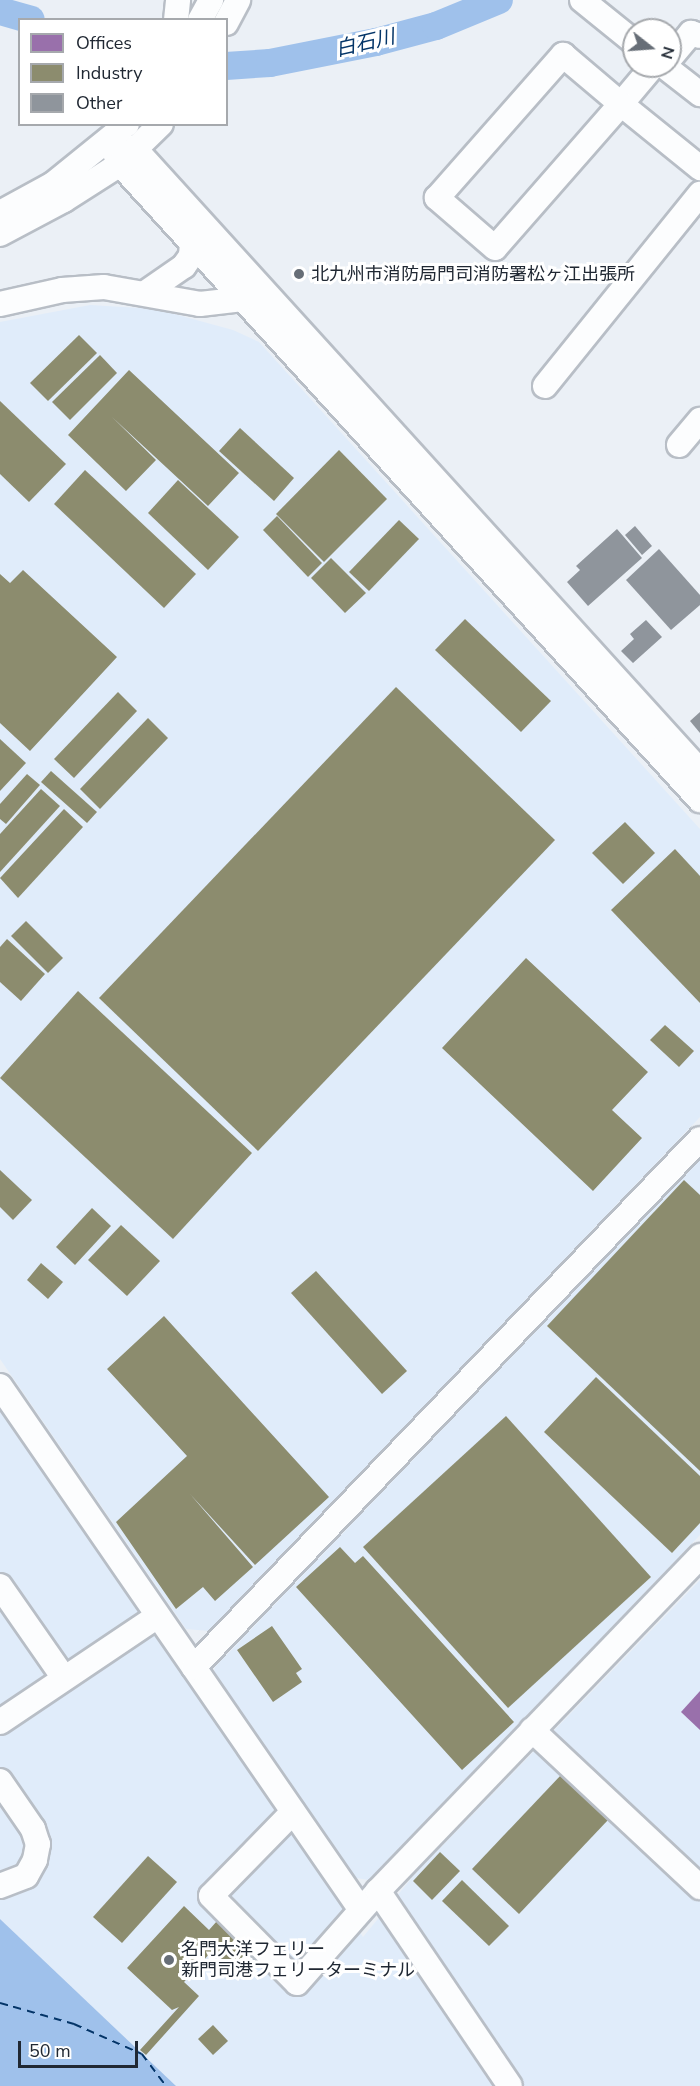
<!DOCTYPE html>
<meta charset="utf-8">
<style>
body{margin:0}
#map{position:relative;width:700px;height:2086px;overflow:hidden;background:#ebf0f6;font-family:"Nunito Sans","Noto Sans JP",sans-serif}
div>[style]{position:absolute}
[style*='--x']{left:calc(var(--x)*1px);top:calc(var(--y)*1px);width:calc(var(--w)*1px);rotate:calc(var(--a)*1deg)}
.built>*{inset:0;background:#e0ecfa}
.water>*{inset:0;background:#9fc1eb}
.offices>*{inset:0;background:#9970ab}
.industry>*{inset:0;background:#8c8c6e}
.river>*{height:28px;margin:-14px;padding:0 14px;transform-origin:14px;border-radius:14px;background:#9fc1eb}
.ferry>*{height:1.5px;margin-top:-0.75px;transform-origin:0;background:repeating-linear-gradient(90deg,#043568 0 8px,transparent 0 14px)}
.building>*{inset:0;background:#8f959c}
.roads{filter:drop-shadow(2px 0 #b8bec6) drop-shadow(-2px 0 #b8bec6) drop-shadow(0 2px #b8bec6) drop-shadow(0 -2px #b8bec6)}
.minor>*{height:24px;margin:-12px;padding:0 12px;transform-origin:12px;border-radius:12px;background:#fcfdfe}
.dots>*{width:16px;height:16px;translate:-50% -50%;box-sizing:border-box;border:3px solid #fff;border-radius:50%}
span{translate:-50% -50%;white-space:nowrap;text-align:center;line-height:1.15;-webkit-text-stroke:6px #fff;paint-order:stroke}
.poi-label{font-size:18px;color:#202833}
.left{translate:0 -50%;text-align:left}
.water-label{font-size:20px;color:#043568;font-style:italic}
.legend{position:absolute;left:18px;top:18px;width:210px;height:108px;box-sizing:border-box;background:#fff;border:2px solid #a6a9ad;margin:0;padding:8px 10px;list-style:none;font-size:18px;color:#202833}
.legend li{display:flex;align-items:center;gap:12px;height:30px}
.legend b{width:30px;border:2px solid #a6a9ad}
.north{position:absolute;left:622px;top:18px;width:60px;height:60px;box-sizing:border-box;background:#fff;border:2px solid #a6a9ad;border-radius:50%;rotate:107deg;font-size:16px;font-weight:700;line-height:24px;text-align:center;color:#202833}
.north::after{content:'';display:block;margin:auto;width:21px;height:27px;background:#676e77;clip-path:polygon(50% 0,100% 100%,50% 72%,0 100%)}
.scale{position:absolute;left:18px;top:2041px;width:120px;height:27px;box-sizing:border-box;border:3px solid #202833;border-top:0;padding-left:8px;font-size:18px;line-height:21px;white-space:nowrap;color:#202833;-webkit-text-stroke:4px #fff;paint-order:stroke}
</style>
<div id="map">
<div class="built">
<i style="clip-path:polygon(90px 305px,156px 309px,233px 330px,259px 342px,700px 829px,700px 1117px,209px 1631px,186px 1629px,0 1359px,0 322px)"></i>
<i style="clip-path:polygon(700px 1160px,700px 1535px,369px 1880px,350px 1877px,213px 1679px,215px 1667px)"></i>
<i style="clip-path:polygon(0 1406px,363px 1937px,415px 1874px,700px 1580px,700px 2086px,176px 2086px,0 1919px)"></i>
</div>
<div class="water">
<i style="clip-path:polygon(0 1919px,176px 2086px,0 2086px)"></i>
</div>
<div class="offices">
<i style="clip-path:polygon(700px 1691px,700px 1730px,681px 1712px)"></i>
</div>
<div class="industry">
<i style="clip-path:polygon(79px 335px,97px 353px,48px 401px,30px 383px)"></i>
<i style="clip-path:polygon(100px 355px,117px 373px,70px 420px,52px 402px)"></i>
<i style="clip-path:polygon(129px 370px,239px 473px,208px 506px,112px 417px,156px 460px,126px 491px,68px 435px)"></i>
<i style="clip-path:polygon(0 401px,66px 464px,29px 502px,0 474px)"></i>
<i style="clip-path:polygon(240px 428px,294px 478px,274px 501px,219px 451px)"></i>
<i style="clip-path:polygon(339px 450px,387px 499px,324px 562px,276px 514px)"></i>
<i style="clip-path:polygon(85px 470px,196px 574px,164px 608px,54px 504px)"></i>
<i style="clip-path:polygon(178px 480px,239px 537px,208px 570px,148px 513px)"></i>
<i style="clip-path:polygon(277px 516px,322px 563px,308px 577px,263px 530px)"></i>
<i style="clip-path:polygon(399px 520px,419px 539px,369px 591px,349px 572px)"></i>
<i style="clip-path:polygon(331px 558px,366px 593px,345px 613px,311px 578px)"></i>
<i style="clip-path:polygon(23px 570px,117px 657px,30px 751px,0 723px,0 574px,10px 583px)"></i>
<i style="clip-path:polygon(465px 619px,551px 701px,521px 732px,435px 650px)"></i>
<i style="clip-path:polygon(396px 687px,555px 840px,258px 1151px,99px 998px)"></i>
<i style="clip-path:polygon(118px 692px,137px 711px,74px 778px,54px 759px)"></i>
<i style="clip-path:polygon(148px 718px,168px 738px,100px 809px,80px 789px)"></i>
<i style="clip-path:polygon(0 739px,26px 763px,0 791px)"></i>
<i style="clip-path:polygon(51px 771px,97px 812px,87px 823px,41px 782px)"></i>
<i style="clip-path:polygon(27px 774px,40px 785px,6px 824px,0 819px,0 804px)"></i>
<i style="clip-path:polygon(41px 789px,60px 806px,0 872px,0 834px)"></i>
<i style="clip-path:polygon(64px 809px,83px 827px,18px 898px,0 878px)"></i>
<i style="clip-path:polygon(625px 822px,655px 853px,623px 884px,592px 853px)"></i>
<i style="clip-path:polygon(675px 849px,700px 876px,700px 1003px,611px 910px)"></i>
<i style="clip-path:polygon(26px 921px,63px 958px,48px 973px,11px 936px)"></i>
<i style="clip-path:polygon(7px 939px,45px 974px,21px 1001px,0 982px,0 947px)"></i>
<i style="clip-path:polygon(526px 958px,648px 1072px,612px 1110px,642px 1138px,593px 1191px,442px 1048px)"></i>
<i style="clip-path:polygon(78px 991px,252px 1153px,173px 1239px,0 1078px)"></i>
<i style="clip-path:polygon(665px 1025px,694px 1051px,679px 1067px,650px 1040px)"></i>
<i style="clip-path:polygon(0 1170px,32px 1200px,13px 1220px,0 1207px)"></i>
<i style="clip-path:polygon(684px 1180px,700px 1195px,700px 1471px,547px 1326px)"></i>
<i style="clip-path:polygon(92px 1208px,111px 1226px,75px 1265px,56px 1247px)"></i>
<i style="clip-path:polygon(121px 1225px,160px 1261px,127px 1296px,88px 1260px)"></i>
<i style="clip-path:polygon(41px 1263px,63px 1282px,48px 1299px,27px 1280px)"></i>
<i style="clip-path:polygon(316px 1271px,407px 1371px,382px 1394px,291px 1293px)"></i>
<i style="clip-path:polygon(164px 1316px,329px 1497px,255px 1565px,190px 1494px,253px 1567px,215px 1601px,203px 1587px,176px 1609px,116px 1522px,187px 1456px,107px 1369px)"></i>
<i style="clip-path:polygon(596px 1377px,700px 1476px,700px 1523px,672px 1553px,544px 1432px)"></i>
<i style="clip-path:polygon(506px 1416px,651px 1577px,508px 1708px,363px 1547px)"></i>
<i style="clip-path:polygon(340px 1547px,355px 1563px,363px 1556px,514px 1722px,462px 1770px,296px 1587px)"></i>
<i style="clip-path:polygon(272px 1626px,302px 1669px,296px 1673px,302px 1682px,273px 1702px,237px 1650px)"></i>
<i style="clip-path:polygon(561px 1775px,608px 1820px,519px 1914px,472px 1869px)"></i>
<i style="clip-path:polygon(440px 1852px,460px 1871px,432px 1900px,413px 1881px)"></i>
<i style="clip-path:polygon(148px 1856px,177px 1882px,122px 1943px,93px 1917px)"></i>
<i style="clip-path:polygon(462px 1880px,509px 1926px,489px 1946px,442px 1901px)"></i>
<i style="clip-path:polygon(184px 1906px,209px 1930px,217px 1921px,248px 1951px,230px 1970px,211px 1952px,184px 1982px,199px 1996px,146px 2055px,140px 2050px,179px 2007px,172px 2010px,127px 1968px)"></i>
<i style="clip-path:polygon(213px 2025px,228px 2041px,213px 2055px,198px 2039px)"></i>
</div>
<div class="river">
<i style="--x:0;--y:11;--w:32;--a:16"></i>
<i style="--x:226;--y:66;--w:44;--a:-3.9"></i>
<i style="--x:270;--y:63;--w:108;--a:-11.2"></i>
<i style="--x:376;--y:42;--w:62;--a:-14.9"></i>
<i style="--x:436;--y:26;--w:68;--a:-22.4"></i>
</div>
<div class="ferry">
<i style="--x:0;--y:2003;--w:77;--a:15.8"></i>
<i style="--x:74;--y:2024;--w:74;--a:23.8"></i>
<i style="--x:142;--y:2054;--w:40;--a:53"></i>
</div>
<div class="building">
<i style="clip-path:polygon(635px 526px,652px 546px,642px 555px,625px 535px)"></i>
<i style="clip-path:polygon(617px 529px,642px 558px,588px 606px,567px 582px,580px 570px,576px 566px)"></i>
<i style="clip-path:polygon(659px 549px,700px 595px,700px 605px,671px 630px,626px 580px)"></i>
<i style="clip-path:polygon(646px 620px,662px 637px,633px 663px,621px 651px,634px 639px,630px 634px)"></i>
<i style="clip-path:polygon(700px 712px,700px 733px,690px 721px)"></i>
</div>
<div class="roads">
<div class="minor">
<i style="--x:582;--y:0;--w:67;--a:38.9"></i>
<i style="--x:176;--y:20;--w:20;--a:-84"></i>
<i style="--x:200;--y:20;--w:23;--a:-61"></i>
<i style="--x:226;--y:23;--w:26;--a:-62"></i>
<i style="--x:670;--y:58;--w:33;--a:-50"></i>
<i style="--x:691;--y:33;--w:9;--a:18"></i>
<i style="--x:653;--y:66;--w:50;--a:130.1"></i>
<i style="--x:621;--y:104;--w:191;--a:131.2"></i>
<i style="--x:495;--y:248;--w:77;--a:-139.2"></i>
<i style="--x:437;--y:198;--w:191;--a:-48.6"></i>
<i style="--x:563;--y:55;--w:76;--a:40.2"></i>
<i style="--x:621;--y:104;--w:102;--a:39"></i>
<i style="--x:664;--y:66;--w:46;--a:37.9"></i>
<i style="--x:110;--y:142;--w:24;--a:66"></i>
<i style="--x:120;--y:164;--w:861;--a:47.64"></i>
<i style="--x:110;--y:142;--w:27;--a:17"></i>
<i style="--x:136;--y:150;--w:839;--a:47.75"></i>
<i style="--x:0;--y:213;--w:60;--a:-28.7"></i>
<i style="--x:53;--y:184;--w:95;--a:-39"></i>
<i style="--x:0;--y:234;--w:72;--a:-28"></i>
<i style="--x:64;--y:200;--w:67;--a:-32.7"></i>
<i style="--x:120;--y:164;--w:57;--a:-44.3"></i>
<i style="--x:145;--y:293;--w:47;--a:-34.7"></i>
<i style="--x:184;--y:266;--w:12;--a:-55"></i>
<i style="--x:191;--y:256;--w:13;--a:-86"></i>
<i style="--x:0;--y:304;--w:64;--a:-12.7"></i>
<i style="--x:62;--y:290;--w:42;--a:-4.1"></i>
<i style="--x:104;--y:287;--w:97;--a:10"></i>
<i style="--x:200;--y:304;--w:43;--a:-6.6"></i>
<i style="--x:243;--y:299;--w:12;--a:-42"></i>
<i style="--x:545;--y:386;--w:247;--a:-51.1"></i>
<i style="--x:679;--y:445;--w:33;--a:-50"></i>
<i style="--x:0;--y:1386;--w:636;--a:55.44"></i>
<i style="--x:0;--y:1586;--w:112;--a:55.2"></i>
<i style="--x:194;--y:1667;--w:731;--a:-46.22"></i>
<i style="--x:0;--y:1722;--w:188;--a:-33.9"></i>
<i style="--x:532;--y:1730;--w:230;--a:43.1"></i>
<i style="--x:0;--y:1781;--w:58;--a:55.5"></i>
<i style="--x:33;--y:1829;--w:16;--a:72"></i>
<i style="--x:38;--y:1844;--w:16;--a:101"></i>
<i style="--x:35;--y:1860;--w:18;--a:119"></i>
<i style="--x:26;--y:1876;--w:28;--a:159"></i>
<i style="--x:293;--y:1812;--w:117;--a:134.3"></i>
<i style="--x:211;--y:1896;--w:122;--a:45.3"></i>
<i style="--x:297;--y:1983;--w:123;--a:-48.6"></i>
<i style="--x:378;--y:1891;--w:465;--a:-46.1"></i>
<i style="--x:378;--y:1891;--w:235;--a:55.9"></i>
</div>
</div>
<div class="dots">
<i style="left:299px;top:274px;background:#676e77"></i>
<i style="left:169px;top:1960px;background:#676e77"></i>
</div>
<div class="poi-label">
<span class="left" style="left:311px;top:274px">北九州市消防局門司消防署松ヶ江出張所</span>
<span class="left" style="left:181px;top:1960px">名門大洋フェリー<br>新門司港フェリーターミナル</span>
</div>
<div class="water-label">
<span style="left:365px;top:43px;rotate:-13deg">白石川</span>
</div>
<ul class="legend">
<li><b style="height:16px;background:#9970ab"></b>Offices</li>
<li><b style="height:16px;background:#8c8c6e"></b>Industry</li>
<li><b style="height:16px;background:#8f959c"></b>Other</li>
</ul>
<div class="north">N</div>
<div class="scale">50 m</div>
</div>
